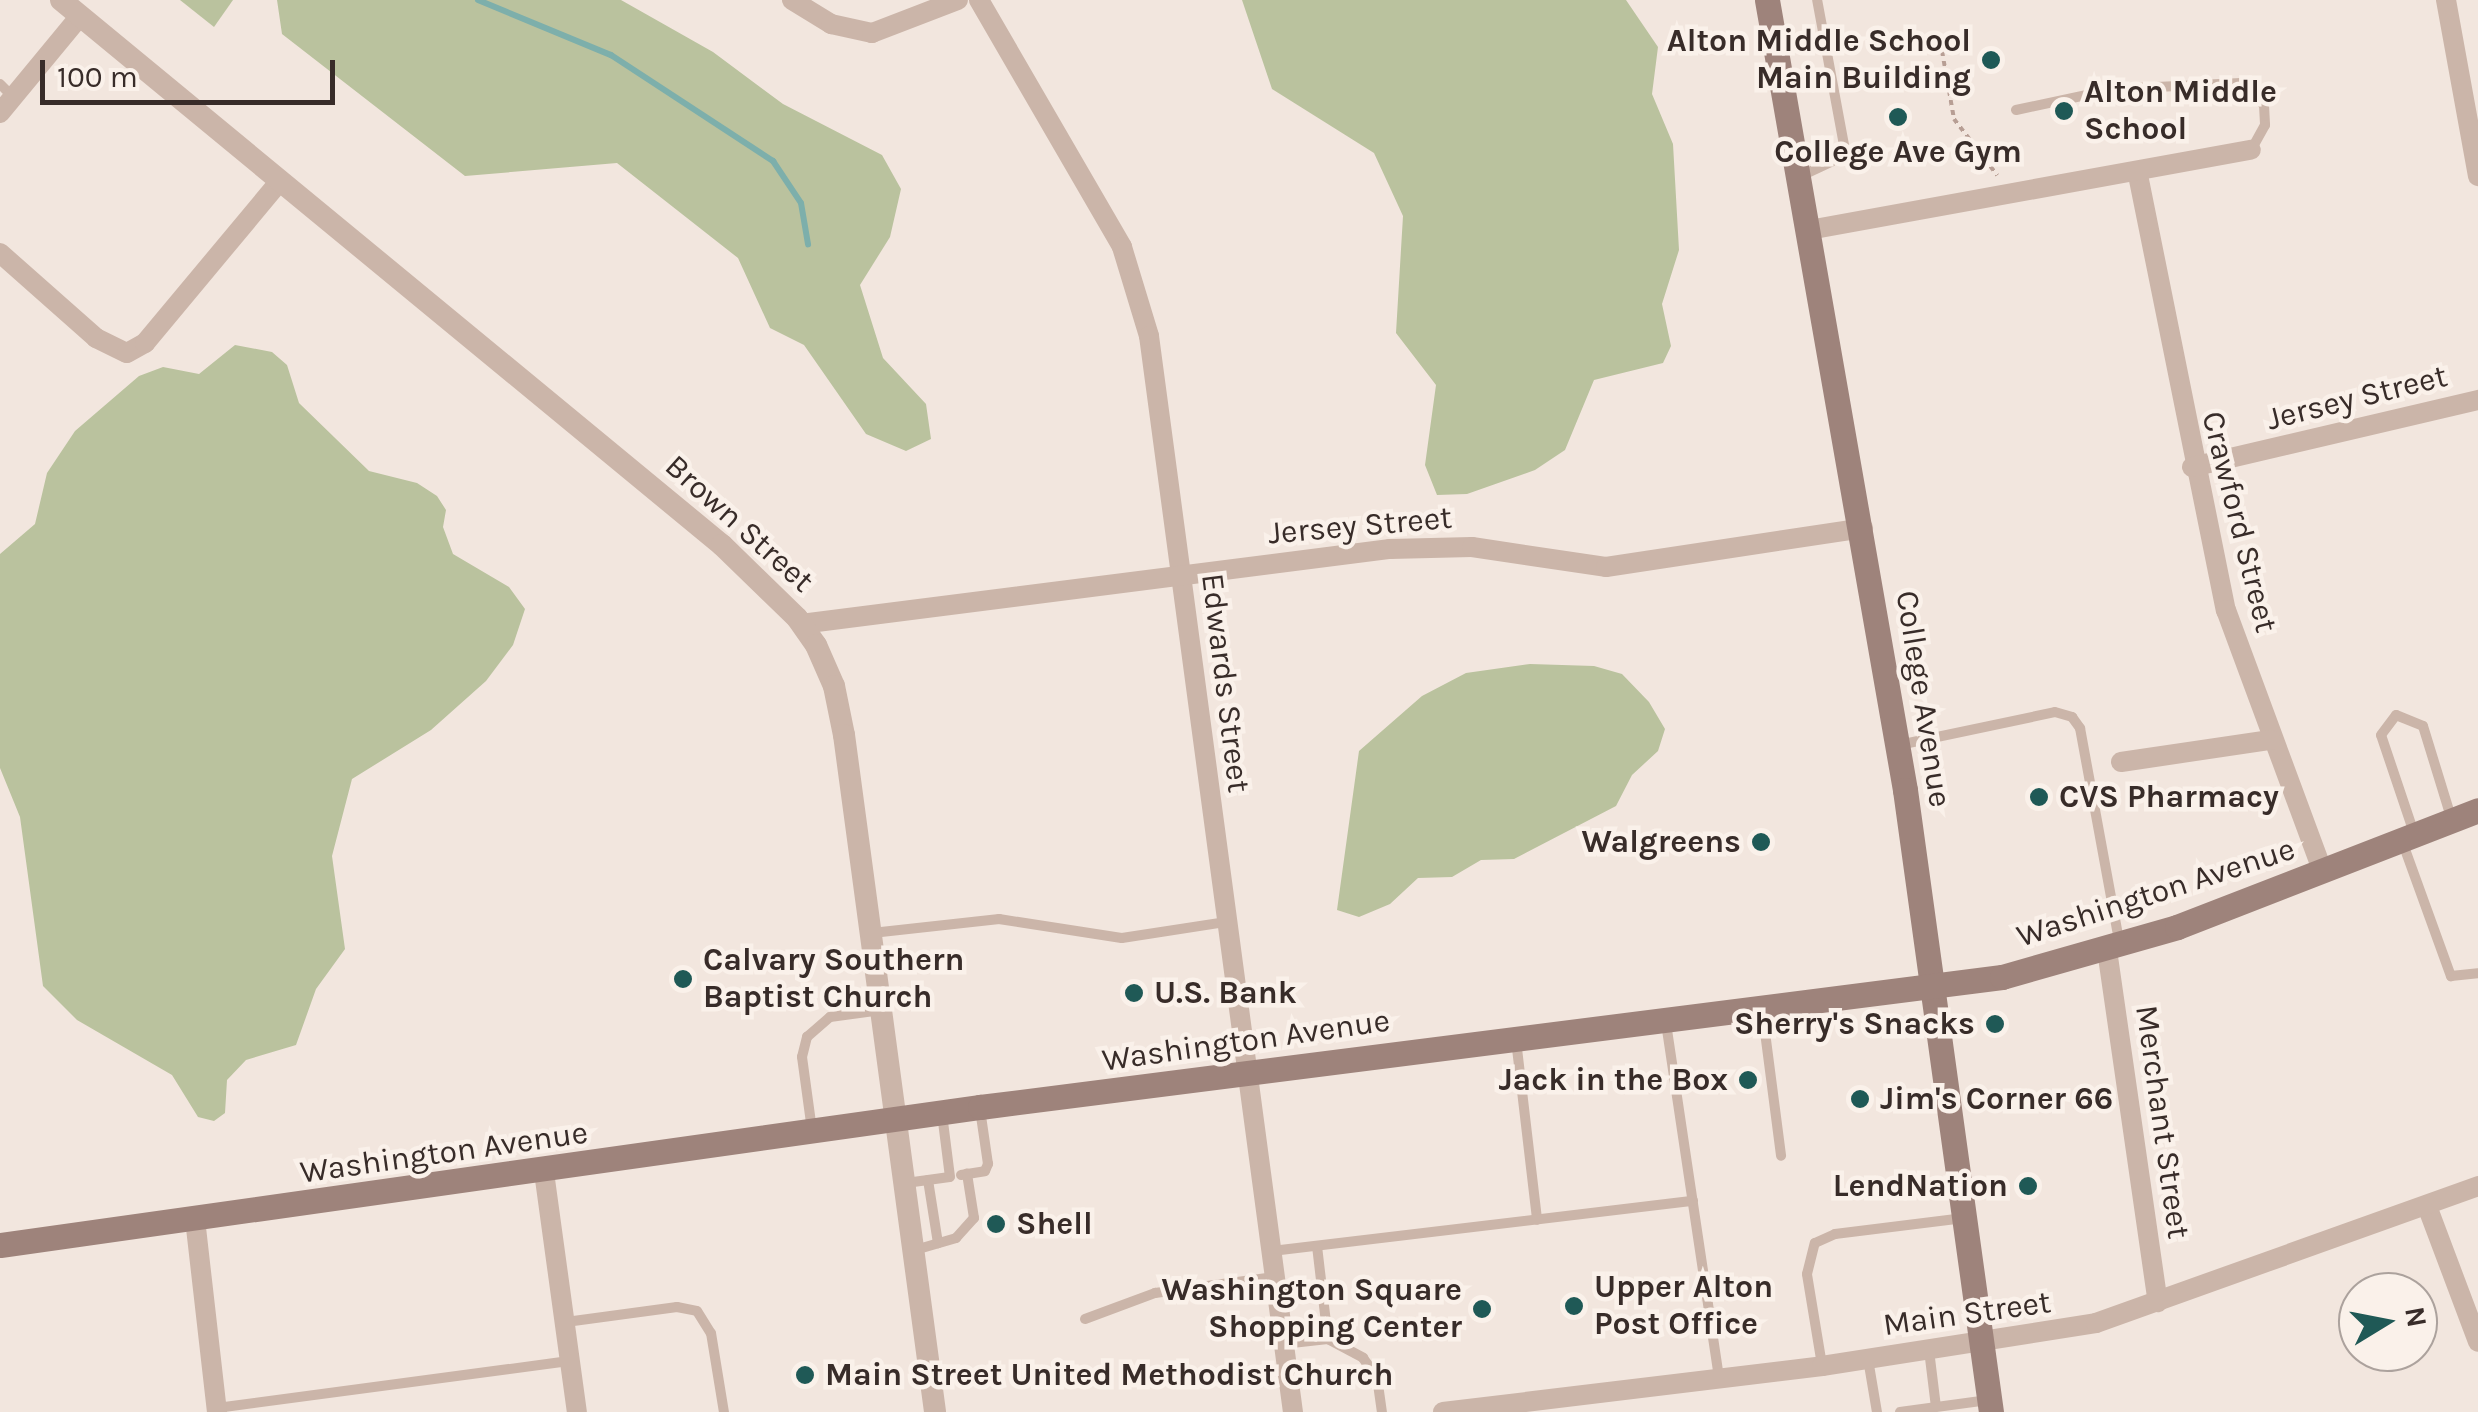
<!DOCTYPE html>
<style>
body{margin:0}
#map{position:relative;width:2478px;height:1412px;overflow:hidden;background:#f2e6de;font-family:Karla,sans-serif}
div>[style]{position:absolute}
.green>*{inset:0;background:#bac29e}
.stream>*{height:6px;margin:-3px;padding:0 3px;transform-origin:3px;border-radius:3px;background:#7dafab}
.path>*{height:4px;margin-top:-2px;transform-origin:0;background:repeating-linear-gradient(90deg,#b79e94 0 5px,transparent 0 10px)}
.service>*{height:10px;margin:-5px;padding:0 5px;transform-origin:5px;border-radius:5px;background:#cbb5a9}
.minor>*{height:20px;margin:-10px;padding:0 10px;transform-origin:10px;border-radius:10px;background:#cbb5a9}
.tertiary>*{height:22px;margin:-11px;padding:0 11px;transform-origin:11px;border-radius:11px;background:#cbb5a9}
.secondary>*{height:25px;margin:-12.5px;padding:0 12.5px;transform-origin:12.5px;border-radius:12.5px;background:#9e837b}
.dots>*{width:28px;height:28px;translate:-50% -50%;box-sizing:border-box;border:5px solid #faf1ea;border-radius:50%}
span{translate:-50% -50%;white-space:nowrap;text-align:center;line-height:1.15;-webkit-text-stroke:9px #faf1ea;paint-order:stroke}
.poi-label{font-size:32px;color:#382c29;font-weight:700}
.right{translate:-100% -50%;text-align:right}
.left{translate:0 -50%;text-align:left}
.street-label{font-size:32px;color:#382c29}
.north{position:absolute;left:2338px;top:1272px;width:100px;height:100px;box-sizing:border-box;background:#faf1ea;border:2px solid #aca29d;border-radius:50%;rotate:80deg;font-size:28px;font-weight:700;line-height:40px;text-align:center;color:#382c29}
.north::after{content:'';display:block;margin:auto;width:35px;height:45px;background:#1f5956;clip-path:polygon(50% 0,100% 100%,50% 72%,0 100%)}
.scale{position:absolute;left:40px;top:60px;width:295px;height:45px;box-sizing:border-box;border:5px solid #382c29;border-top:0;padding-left:12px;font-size:30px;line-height:35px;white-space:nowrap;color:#382c29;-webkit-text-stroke:8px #faf1ea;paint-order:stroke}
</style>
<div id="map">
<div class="green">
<div style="clip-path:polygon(180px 0,233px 0,214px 27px)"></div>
<div style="clip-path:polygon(277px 0,621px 0,713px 52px,783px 104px,882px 155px,901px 189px,890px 237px,860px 285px,883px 358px,926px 404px,931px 439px,906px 451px,866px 434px,804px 345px,770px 328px,738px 258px,617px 163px,465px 176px,282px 34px)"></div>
<div style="clip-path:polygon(1242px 0,1626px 0,1658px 47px,1652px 94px,1673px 144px,1679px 250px,1662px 304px,1671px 346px,1663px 363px,1594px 380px,1565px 450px,1535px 470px,1467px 494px,1437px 495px,1425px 465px,1436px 385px,1396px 333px,1403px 216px,1374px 153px,1272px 89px)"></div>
<div style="clip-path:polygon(235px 345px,272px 352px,287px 365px,299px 403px,369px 471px,417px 483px,437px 496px,446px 510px,443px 527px,453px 554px,509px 587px,525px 609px,513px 645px,486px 681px,431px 730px,352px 779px,332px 856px,345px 949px,316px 989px,296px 1045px,246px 1060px,227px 1080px,225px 1113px,214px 1121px,198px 1117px,172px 1075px,77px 1020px,43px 986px,20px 817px,0 768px,0 554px,35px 524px,47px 473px,75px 431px,139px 376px,163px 367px,199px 374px)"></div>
<div style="clip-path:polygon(1530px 664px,1594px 666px,1622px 674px,1649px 702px,1665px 729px,1658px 751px,1632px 775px,1616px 806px,1514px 859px,1481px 860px,1452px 877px,1418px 878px,1390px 904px,1359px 917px,1337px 910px,1359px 751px,1422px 696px,1466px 673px)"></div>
</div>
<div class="stream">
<div style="left:478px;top:0;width:144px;rotate:22.5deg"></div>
<div style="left:611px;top:55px;width:194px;rotate:33.2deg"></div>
<div style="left:773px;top:161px;width:50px;rotate:56.3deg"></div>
<div style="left:801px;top:203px;width:42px;rotate:80.3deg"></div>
</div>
<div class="path">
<div style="left:1942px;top:51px;width:69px;rotate:80deg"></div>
<div style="left:1954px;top:119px;width:71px;rotate:52.5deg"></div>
</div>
<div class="service">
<div style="left:0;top:84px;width:18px;rotate:45deg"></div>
<div style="left:2016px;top:110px;width:100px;rotate:-12.1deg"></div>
<div style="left:2114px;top:89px;width:127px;rotate:-2.7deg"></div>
<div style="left:2241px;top:83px;width:32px;rotate:44deg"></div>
<div style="left:2264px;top:105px;width:20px;rotate:87deg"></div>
<div style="left:2265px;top:125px;width:29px;rotate:119deg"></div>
<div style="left:1801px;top:176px;width:33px;rotate:-25deg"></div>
<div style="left:1831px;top:162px;width:21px;rotate:-53deg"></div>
<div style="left:1844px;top:145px;width:147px;rotate:-100.5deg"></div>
<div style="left:1899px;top:745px;width:159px;rotate:-11.9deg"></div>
<div style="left:2055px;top:712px;width:18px;rotate:16deg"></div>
<div style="left:2072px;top:717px;width:14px;rotate:54deg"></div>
<div style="left:2080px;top:728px;width:216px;rotate:79.6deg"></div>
<div style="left:2414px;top:833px;width:103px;rotate:-108.6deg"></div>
<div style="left:2381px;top:735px;width:25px;rotate:-53deg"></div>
<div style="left:2396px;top:715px;width:29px;rotate:22deg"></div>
<div style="left:2423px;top:726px;width:98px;rotate:72.9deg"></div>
<div style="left:2402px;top:841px;width:144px;rotate:70.1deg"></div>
<div style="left:2451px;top:976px;width:27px;rotate:-6deg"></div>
<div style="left:872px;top:933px;width:128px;rotate:-6.3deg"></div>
<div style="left:999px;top:919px;width:124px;rotate:8.8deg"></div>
<div style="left:1122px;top:938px;width:104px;rotate:-8.8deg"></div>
<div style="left:1762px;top:1009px;width:148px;rotate:82.6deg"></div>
<div style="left:1666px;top:1023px;width:359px;rotate:81.5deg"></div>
<div style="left:1516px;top:1040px;width:181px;rotate:83.3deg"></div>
<div style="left:812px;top:1130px;width:74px;rotate:-97.8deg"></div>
<div style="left:802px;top:1057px;width:21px;rotate:-76deg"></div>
<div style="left:807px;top:1037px;width:30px;rotate:-41deg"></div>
<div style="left:830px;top:1017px;width:52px;rotate:-7.7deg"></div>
<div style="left:961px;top:1175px;width:24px;rotate:-9deg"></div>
<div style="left:985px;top:1171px;width:8px;rotate:-67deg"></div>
<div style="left:988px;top:1164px;width:56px;rotate:-98.3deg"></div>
<div style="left:928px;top:1180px;width:64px;rotate:81deg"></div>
<div style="left:906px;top:1183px;width:44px;rotate:-7.8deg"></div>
<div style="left:950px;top:1177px;width:64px;rotate:-97.2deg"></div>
<div style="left:1317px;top:1246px;width:94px;rotate:83.3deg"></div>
<div style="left:915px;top:1250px;width:43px;rotate:-16.3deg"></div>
<div style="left:956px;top:1238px;width:27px;rotate:-48deg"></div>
<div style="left:974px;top:1218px;width:45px;rotate:-99deg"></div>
<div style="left:1272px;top:1251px;width:424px;rotate:-6.8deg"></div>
<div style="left:1085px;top:1319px;width:75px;rotate:-20.4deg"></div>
<div style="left:1155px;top:1293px;width:120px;rotate:-7.7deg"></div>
<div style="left:566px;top:1322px;width:112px;rotate:-7.7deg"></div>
<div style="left:677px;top:1307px;width:20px;rotate:11deg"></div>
<div style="left:697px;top:1311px;width:26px;rotate:58deg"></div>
<div style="left:711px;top:1333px;width:80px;rotate:80.7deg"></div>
<div style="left:1283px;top:1344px;width:45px;rotate:-6.3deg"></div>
<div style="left:1328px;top:1339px;width:40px;rotate:28deg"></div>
<div style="left:1363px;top:1358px;width:24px;rotate:54deg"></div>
<div style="left:1377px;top:1377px;width:35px;rotate:82deg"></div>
<div style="left:1929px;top:1350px;width:57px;rotate:83deg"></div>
<div style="left:1868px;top:1359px;width:54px;rotate:80.4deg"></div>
<div style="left:1822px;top:1365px;width:92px;rotate:-99.4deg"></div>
<div style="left:1807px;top:1274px;width:32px;rotate:-76deg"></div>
<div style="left:1815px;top:1243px;width:22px;rotate:-24deg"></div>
<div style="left:1835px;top:1234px;width:130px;rotate:-7.1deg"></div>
<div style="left:217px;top:1408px;width:355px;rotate:-7.6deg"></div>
<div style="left:1900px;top:1412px;width:89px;rotate:-7.8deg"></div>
</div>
<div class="minor">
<div style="left:792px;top:0;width:46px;rotate:31.6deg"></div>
<div style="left:831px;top:24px;width:42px;rotate:12.4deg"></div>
<div style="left:872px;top:33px;width:92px;rotate:-21deg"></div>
<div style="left:979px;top:0;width:285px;rotate:59.9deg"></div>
<div style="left:1122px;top:247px;width:93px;rotate:73.1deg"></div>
<div style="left:1149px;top:336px;width:1086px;rotate:82.38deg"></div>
<div style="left:2446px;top:0;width:179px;rotate:79.7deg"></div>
<div style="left:0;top:113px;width:126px;rotate:-50.5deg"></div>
<div style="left:2138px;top:175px;width:444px;rotate:78.6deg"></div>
<div style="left:2226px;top:610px;width:279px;rotate:69.7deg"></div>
<div style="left:1809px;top:230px;width:449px;rotate:-10.3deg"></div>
<div style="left:0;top:253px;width:128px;rotate:41.5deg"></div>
<div style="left:96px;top:338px;width:34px;rotate:26deg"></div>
<div style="left:127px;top:353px;width:21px;rotate:-29deg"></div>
<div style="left:145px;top:343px;width:209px;rotate:-50.2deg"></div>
<div style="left:2192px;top:467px;width:294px;rotate:-13.2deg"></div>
<div style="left:801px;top:624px;width:594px;rotate:-7.26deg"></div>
<div style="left:1390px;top:549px;width:82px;rotate:-1.4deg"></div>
<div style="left:1472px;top:547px;width:135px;rotate:8.5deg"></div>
<div style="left:1606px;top:567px;width:260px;rotate:-8.6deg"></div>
<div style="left:2121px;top:762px;width:151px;rotate:-8.4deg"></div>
<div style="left:2107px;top:950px;width:356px;rotate:81.8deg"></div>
<div style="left:544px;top:1172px;width:242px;rotate:82.2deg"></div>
<div style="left:2427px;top:1206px;width:145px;rotate:69.4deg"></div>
<div style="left:195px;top:1219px;width:194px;rotate:83.5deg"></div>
<div style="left:1443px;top:1412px;width:382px;rotate:-6.9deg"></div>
<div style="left:1822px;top:1366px;width:277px;rotate:-8.9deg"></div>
<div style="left:2096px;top:1323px;width:406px;rotate:-19.7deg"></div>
</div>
<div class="tertiary">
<div style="left:61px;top:0;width:857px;rotate:39.51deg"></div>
<div style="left:722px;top:545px;width:105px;rotate:44.2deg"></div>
<div style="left:797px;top:618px;width:33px;rotate:55deg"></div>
<div style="left:816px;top:645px;width:45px;rotate:66.3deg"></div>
<div style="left:834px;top:686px;width:50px;rotate:78.5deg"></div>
<div style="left:844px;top:735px;width:683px;rotate:82.34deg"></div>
</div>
<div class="secondary">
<div style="left:1767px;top:0;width:802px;rotate:80.09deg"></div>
<div style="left:1905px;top:790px;width:628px;rotate:82.13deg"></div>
<div style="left:0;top:1245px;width:990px;rotate:-8.02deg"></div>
<div style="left:980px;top:1107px;width:1030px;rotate:-7.25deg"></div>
<div style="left:2002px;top:977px;width:182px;rotate:-15.9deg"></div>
<div style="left:2177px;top:927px;width:323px;rotate:-21.2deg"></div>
</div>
<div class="dots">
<div style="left:1991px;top:60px;background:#1f5956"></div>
<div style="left:2064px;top:111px;background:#1f5956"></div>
<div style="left:1898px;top:117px;background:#1f5956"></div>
<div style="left:2039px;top:797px;background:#1f5956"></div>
<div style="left:1761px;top:842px;background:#1f5956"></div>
<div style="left:683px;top:979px;background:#1f5956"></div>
<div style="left:1134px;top:993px;background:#1f5956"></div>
<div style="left:1995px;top:1024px;background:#1f5956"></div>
<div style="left:1748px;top:1080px;background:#1f5956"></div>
<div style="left:1860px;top:1099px;background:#1f5956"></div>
<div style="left:2028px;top:1186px;background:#1f5956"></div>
<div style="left:996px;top:1224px;background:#1f5956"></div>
<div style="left:1574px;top:1306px;background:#1f5956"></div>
<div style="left:1482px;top:1309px;background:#1f5956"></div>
<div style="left:805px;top:1375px;background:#1f5956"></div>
</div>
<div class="poi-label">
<span class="right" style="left:1971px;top:60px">Alton Middle School<br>Main Building</span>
<span class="left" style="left:2084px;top:111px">Alton Middle<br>School</span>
<span style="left:1898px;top:152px">College Ave Gym</span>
<span class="left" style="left:2059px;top:797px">CVS Pharmacy</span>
<span class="right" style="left:1741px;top:842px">Walgreens</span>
<span class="left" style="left:703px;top:979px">Calvary Southern<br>Baptist Church</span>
<span class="left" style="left:1154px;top:993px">U.S. Bank</span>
<span class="right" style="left:1975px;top:1024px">Sherry's Snacks</span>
<span class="right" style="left:1728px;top:1080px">Jack in the Box</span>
<span class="left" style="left:1880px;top:1099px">Jim's Corner 66</span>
<span class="right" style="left:2008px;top:1186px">LendNation</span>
<span class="left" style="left:1016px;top:1224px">Shell</span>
<span class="left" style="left:1594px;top:1306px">Upper Alton<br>Post Office</span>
<span class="right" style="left:1462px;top:1309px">Washington Square<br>Shopping Center</span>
<span class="left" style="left:825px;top:1375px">Main Street United Methodist Church</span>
</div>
<div class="street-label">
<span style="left:2357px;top:398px;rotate:-14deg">Jersey Street</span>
<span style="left:2239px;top:522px;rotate:76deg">Crawford Street</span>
<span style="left:739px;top:524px;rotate:42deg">Brown Street</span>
<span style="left:1360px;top:526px;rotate:-5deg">Jersey Street</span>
<span style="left:1225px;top:683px;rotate:83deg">Edwards Street</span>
<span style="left:1923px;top:699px;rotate:81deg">College Avenue</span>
<span style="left:2156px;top:893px;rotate:-18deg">Washington Avenue</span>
<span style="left:1246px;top:1041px;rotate:-8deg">Washington Avenue</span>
<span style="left:2162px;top:1122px;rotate:82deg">Merchant Street</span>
<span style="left:444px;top:1153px;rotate:-8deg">Washington Avenue</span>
<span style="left:1967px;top:1314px;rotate:-8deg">Main Street</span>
</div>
<div class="north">N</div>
<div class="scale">100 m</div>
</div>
